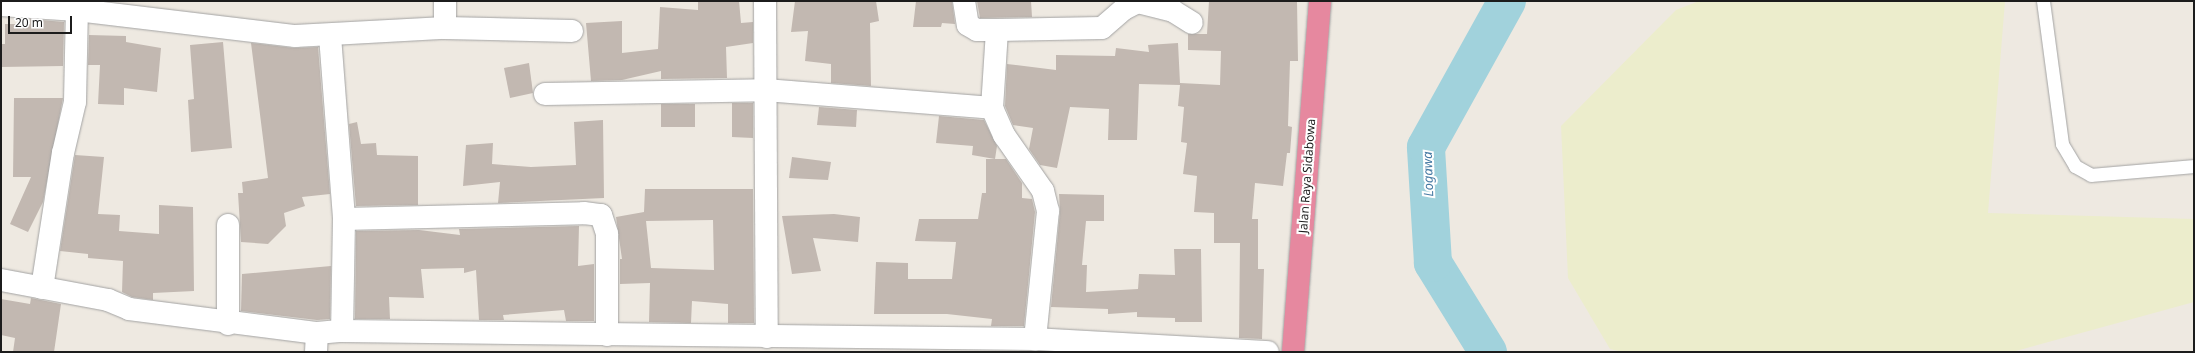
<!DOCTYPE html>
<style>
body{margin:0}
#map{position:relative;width:2195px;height:353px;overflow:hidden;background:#eee9e1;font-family:"Noto Sans",sans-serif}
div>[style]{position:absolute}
.farmland>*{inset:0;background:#ecedcc}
.river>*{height:38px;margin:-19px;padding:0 19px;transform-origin:19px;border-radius:19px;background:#a1d2dc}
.building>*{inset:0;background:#c2b8b1}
.roads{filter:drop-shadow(0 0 1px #a3a3a3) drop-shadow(0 0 1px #a3a3a3)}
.lane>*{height:13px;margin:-6.5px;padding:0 6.5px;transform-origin:6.5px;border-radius:6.5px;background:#fff}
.street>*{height:22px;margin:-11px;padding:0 11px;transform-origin:11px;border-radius:11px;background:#fff}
.highway>*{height:22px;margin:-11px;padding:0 11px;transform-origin:11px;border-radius:11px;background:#e6889f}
span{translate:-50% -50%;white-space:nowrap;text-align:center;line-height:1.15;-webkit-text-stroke:4px #fff;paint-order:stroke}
.street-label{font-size:12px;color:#1c1c1c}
.water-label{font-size:13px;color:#467aa3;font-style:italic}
.frame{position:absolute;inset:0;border:2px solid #1c1c1c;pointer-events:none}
.scale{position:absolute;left:8px;top:16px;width:64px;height:18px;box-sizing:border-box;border:2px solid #1c1c1c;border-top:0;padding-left:5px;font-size:12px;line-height:14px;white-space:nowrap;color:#1c1c1c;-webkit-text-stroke:3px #fff;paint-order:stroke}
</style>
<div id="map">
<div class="farmland">
<div style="clip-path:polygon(1699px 1px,2005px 1px,1988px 213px,2194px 219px,2194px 302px,2012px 352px,1623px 352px,1610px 349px,1568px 278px,1561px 126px,1676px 10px)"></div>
</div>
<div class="river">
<div style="left:1488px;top:352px;width:105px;rotate:-121.7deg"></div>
<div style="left:1433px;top:263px;width:116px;rotate:-93.5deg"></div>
<div style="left:1426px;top:147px;width:167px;rotate:-61deg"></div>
</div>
<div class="building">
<div style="clip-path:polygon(698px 1px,739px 1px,741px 23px,753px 22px,753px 43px,726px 47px,727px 78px,661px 79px,661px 71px,622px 80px,591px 81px,586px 23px,622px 21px,622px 53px,658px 49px,660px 7px,698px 10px)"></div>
<div style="clip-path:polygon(795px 1px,876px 1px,879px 21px,870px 23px,871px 86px,831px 83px,831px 64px,805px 61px,808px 31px,791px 32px)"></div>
<div style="clip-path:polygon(916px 1px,952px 1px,955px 24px,942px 23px,941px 27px,913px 27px)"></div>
<div style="clip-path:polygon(977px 1px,1031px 1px,1032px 17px,980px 18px)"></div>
<div style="clip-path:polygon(1209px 1px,1297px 1px,1298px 61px,1290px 61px,1288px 126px,1292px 127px,1290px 153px,1287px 153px,1283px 186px,1255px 183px,1252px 219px,1258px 219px,1258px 269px,1264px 269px,1262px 339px,1239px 338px,1240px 243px,1214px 243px,1214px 213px,1194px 212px,1197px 176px,1183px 174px,1187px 143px,1181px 142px,1184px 107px,1178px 106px,1180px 85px,1139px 84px,1137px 140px,1108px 140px,1109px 109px,1070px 107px,1057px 168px,1040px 165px,1029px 149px,1033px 128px,1013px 125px,1005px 106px,1007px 64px,1056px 70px,1056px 55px,1115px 56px,1116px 48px,1149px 52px,1148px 45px,1178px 43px,1180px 83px,1220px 85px,1221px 51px,1188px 50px,1188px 34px,1207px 34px)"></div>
<div style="clip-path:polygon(30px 19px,64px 22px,63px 66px,1px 67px,1px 44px,5px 44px,5px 24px,30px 24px)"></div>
<div style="clip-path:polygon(89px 35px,126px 36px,126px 42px,161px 48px,157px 92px,124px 88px,124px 105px,98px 104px,100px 65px,88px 65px)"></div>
<div style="clip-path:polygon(223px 42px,232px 148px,191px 152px,188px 100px,194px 99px,190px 45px)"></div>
<div style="clip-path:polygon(251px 43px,294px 48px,318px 47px,330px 194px,302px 197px,305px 206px,284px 213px,286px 226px,268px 244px,241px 242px,238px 193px,243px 193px,242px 182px,268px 178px)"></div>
<div style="clip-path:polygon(529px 63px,533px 93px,510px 98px,504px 68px)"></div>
<div style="clip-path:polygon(14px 98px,63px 98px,43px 202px,28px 232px,10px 224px,31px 177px,13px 177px)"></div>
<div style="clip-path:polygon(732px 103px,753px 103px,753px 138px,732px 137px)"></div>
<div style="clip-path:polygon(661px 104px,695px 104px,695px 127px,661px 127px)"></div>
<div style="clip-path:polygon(819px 107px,857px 110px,856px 127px,817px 125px)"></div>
<div style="clip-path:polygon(939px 116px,984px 120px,997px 146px,995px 159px,972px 155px,973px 146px,936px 143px)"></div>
<div style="clip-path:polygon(603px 120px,604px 198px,498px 203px,500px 182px,463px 186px,466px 145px,493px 143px,492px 164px,531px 167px,576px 165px,574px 122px)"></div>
<div style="clip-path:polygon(357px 122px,361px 144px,376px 143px,377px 155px,418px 156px,418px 205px,356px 206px,349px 124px)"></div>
<div style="clip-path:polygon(75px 155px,104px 157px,98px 214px,120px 215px,119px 231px,159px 234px,159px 205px,193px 207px,194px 291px,153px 293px,153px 300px,132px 297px,122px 292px,123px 261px,88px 258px,88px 254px,60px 251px)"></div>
<div style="clip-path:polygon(792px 157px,831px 162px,828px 180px,789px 178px)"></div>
<div style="clip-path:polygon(986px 159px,1006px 159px,1022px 183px,1022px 198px,1032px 199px,1035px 212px,1024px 326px,991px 326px,992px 319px,947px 314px,874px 314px,876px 262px,908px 263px,908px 279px,952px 279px,956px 242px,915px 241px,919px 219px,978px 219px,982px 193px,986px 193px)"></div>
<div style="clip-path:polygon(evenodd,645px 189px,753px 189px,754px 323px,728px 323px,728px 304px,692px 301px,691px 323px,649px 322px,650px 283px,620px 284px,620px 259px,622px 259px,616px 217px,644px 212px,645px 189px,713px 220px,714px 270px,651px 268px,646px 221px,713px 220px)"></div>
<div style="clip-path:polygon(1059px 194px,1104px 195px,1104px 221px,1086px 221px,1082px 265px,1087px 265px,1086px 292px,1138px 289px,1139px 274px,1175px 275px,1174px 249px,1201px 249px,1202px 322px,1175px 322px,1175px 318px,1137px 317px,1137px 312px,1108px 314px,1108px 309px,1051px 307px,1060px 212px)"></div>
<div style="clip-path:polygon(834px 214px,860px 217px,858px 242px,813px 238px,821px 271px,792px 274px,782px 216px)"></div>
<div style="clip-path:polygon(579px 226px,578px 266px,594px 264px,594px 321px,566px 321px,564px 310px,503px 315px,504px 320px,479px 320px,476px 270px,464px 273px,464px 268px,421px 269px,424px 298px,389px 297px,390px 319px,355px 319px,356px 231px,419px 230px,460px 235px,459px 229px)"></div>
<div style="clip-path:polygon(331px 266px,330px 319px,317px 320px,241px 311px,242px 274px)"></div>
<div style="clip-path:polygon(31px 298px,61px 304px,54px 352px,13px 352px,15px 338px,1px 335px,1px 299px,30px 304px)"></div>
</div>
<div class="roads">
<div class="lane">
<div style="left:2043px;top:1px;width:144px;rotate:82.4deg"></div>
<div style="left:2062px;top:144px;width:26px;rotate:59deg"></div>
<div style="left:2075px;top:166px;width:18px;rotate:29deg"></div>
<div style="left:2091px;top:175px;width:103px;rotate:-5deg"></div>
</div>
<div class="street">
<div style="left:765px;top:1px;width:336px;rotate:89.7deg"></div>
<div style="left:964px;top:1px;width:24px;rotate:81deg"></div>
<div style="left:968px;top:25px;width:10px;rotate:29deg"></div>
<div style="left:977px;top:30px;width:20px"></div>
<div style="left:1px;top:5px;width:76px;rotate:3.8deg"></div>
<div style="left:77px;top:10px;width:220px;rotate:6.8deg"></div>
<div style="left:295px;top:36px;width:150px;rotate:-3.1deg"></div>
<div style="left:445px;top:28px;width:27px;rotate:-90deg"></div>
<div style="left:445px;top:28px;width:127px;rotate:1.4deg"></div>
<div style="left:330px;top:36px;width:184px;rotate:85.6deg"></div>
<div style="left:344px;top:219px;width:112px;rotate:91deg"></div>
<div style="left:545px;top:94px;width:220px;rotate:-1deg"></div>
<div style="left:765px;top:90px;width:228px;rotate:4.5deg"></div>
<div style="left:992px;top:108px;width:78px;rotate:-86.3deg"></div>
<div style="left:997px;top:30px;width:105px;rotate:-1.1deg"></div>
<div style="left:1102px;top:28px;width:29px;rotate:-41deg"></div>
<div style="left:1124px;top:9px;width:16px;rotate:-27deg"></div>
<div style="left:1138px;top:2px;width:36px;rotate:14deg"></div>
<div style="left:1173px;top:11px;width:22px;rotate:32deg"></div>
<div style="left:992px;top:108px;width:30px;rotate:66deg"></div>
<div style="left:1004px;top:135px;width:68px;rotate:55.1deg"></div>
<div style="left:1043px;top:191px;width:21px;rotate:76deg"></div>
<div style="left:1048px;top:211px;width:129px;rotate:95.8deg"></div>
<div style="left:344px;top:219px;width:240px;rotate:-1.4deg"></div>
<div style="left:584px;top:213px;width:17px;rotate:7deg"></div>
<div style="left:601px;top:215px;width:20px;rotate:72deg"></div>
<div style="left:607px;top:234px;width:101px;rotate:90deg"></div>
<div style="left:228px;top:225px;width:99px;rotate:90deg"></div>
<div style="left:1px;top:280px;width:109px;rotate:10.6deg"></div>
<div style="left:108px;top:300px;width:23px;rotate:23deg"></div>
<div style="left:129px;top:309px;width:190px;rotate:7.3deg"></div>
<div style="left:317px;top:333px;width:25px;rotate:-5deg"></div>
<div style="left:342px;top:331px;width:693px;rotate:0.66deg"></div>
<div style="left:1035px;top:339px;width:233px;rotate:3.2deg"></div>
<div style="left:42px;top:288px;width:137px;rotate:-81.2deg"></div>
<div style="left:63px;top:153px;width:52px;rotate:-76.8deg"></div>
<div style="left:75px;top:102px;width:92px;rotate:-88.8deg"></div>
<div style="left:316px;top:352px;width:19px;rotate:-87deg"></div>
</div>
<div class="highway">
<div style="left:1293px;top:352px;width:352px;rotate:-85.6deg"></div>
</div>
</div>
<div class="street-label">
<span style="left:1307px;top:176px;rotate:-86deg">Jalan Raya Sidabowa</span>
</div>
<div class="water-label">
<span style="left:1428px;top:174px;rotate:-92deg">Logawa</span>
</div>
<div class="frame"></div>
<div class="scale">20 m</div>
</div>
